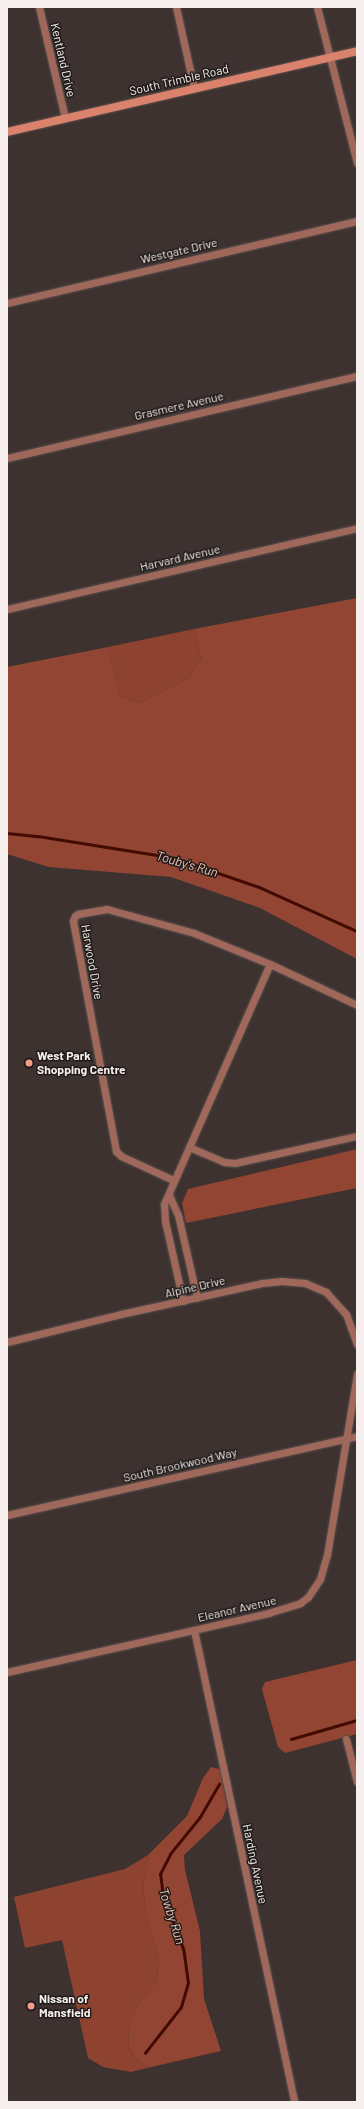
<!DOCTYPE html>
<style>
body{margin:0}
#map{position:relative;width:364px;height:2109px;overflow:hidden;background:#3d322f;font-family:Barlow,sans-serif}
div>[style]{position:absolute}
.green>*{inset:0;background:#8e4230}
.forest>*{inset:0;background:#924533}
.stream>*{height:2.5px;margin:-1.25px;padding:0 1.25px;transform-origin:1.25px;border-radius:1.25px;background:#420b01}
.roads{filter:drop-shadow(0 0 1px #5b504d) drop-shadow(0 0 1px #5b504d)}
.minor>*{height:7px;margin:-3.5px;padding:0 3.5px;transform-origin:3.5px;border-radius:3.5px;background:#9f685a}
.secondary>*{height:8px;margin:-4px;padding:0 4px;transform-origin:4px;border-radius:4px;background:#db826d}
.dots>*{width:11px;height:11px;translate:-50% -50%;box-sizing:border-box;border:2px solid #201b19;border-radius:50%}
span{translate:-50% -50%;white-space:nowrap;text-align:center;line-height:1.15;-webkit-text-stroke:3px #201b19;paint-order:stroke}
.street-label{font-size:12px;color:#f7efed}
.poi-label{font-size:12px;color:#f7efed;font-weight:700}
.left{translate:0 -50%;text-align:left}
.water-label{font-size:13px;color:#f2c5b9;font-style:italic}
.frame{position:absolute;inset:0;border:8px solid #f7efed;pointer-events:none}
</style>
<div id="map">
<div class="green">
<div style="clip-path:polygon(194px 629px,201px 659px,186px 680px,141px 703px,121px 696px,108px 647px)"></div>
<div style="clip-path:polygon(148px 1855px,143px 1889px,146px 1913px,159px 1961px,157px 1980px,137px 2007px,128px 2028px,129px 2048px,134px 2057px,147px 2068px,131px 2072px,103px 2067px,88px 2058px,62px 1940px,25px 1948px,14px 1897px,125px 1869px)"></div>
</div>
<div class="forest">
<div style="clip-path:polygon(357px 598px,357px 959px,260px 908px,171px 877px,49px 867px,7px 854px,7px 667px,108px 647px,121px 696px,141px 703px,186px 680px,201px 659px,194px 629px)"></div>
<div style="clip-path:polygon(357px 1149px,357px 1188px,186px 1223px,182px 1203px,188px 1189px)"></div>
<div style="clip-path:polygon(357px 1660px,357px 1734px,285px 1753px,278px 1747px,262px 1689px,265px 1682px)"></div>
<div style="clip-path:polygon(211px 1767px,220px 1769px,227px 1807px,222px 1819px,184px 1855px,185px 1870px,200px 1931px,204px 1999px,221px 2051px,147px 2068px,134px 2057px,129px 2047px,128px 2028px,137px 2007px,157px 1980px,159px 1961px,146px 1913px,143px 1889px,148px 1855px,187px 1816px,203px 1778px)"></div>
</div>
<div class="stream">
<div style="left:7px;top:833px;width:31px;rotate:6deg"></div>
<div style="left:38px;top:836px;width:139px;rotate:9.1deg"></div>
<div style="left:175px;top:858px;width:89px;rotate:19deg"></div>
<div style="left:259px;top:887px;width:107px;rotate:24.2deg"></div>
<div style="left:291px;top:1739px;width:69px;rotate:-16.1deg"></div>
<div style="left:145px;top:2053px;width:58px;rotate:-52deg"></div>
<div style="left:181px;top:2007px;width:25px;rotate:-74deg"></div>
<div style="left:188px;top:1983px;width:34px;rotate:-98deg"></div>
<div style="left:183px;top:1949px;width:56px;rotate:-111deg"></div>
<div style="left:163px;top:1897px;width:23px;rotate:-97deg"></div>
<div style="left:160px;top:1874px;width:22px;rotate:-63deg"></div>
<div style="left:170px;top:1854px;width:48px;rotate:-51deg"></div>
<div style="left:200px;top:1817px;width:38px;rotate:-60deg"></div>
</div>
<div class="roads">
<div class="minor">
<div style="left:39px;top:7px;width:114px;rotate:76.8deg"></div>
<div style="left:176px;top:7px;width:83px;rotate:77.5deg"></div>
<div style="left:317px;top:7px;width:161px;rotate:75.6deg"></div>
<div style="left:7px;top:303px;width:359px;rotate:-13.2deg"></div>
<div style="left:7px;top:458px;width:359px;rotate:-13.2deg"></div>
<div style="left:7px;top:609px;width:359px;rotate:-13deg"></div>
<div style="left:189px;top:1147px;width:38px;rotate:23deg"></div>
<div style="left:224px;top:1162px;width:11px;rotate:5deg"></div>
<div style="left:235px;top:1163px;width:125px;rotate:-12.5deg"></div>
<div style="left:173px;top:1180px;width:57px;rotate:-155.2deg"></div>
<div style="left:121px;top:1156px;width:7px;rotate:-135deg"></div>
<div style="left:116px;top:1151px;width:234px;rotate:-100.6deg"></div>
<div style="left:73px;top:921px;width:5px;rotate:-68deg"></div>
<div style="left:75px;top:916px;width:4px;rotate:-34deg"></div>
<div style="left:78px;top:914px;width:29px;rotate:-10deg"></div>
<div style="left:107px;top:909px;width:90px;rotate:15.4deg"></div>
<div style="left:194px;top:933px;width:82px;rotate:22.2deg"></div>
<div style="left:270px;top:964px;width:96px;rotate:25.2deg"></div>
<div style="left:169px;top:1195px;width:22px;rotate:66deg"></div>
<div style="left:178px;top:1215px;width:85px;rotate:77.1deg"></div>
<div style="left:183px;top:1301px;width:82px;rotate:-102.7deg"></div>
<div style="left:165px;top:1221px;width:17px;rotate:-93deg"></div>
<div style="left:164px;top:1204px;width:262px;rotate:-66.2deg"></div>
<div style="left:7px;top:1342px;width:117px;rotate:-13.8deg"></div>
<div style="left:121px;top:1314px;width:144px;rotate:-12.4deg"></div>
<div style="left:262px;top:1283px;width:20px;rotate:-6deg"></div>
<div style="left:282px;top:1281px;width:23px;rotate:5deg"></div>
<div style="left:305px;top:1283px;width:23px;rotate:23deg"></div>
<div style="left:326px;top:1292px;width:30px;rotate:48deg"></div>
<div style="left:346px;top:1314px;width:33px;rotate:70deg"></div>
<div style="left:7px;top:1515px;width:359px;rotate:-12.7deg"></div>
<div style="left:194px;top:1630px;width:482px;rotate:78deg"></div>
<div style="left:7px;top:1672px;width:268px;rotate:-12.7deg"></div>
<div style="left:268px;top:1613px;width:34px;rotate:-17deg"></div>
<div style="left:300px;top:1603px;width:10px;rotate:-37deg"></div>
<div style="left:308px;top:1597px;width:22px;rotate:-56deg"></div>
<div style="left:320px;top:1579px;width:25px;rotate:-74deg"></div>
<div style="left:327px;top:1555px;width:184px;rotate:-80.6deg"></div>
<div style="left:346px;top:1739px;width:44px;rotate:75.7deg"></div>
</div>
<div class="secondary">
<div style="left:7px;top:132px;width:359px;rotate:-13deg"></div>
</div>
</div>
<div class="dots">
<div style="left:29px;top:1063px;background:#f49e89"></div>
<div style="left:31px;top:2006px;background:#f49e89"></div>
</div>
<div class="street-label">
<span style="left:63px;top:60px;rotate:77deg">Kentland Drive</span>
<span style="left:179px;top:80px;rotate:-13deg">South Trimble Road</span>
<span style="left:179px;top:251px;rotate:-13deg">Westgate Drive</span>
<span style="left:179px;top:406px;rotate:-13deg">Grasmere Avenue</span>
<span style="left:180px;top:558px;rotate:-13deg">Harvard Avenue</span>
<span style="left:92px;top:962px;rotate:80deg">Harwood Drive</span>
<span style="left:195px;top:1287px;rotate:-13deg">Alpine Drive</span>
<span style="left:180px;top:1465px;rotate:-13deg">South Brookwood Way</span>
<span style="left:237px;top:1609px;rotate:-13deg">Eleanor Avenue</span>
<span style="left:255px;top:1864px;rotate:78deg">Harding Avenue</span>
</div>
<div class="poi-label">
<span class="left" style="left:37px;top:1063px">West Park<br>Shopping Centre</span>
<span class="left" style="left:39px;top:2006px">Nissan of<br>Mansfield</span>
</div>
<div class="water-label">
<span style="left:187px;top:864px;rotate:16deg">Touby's Run</span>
<span style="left:172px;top:1916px;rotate:72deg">Towby Run</span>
</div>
<div class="frame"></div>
</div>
